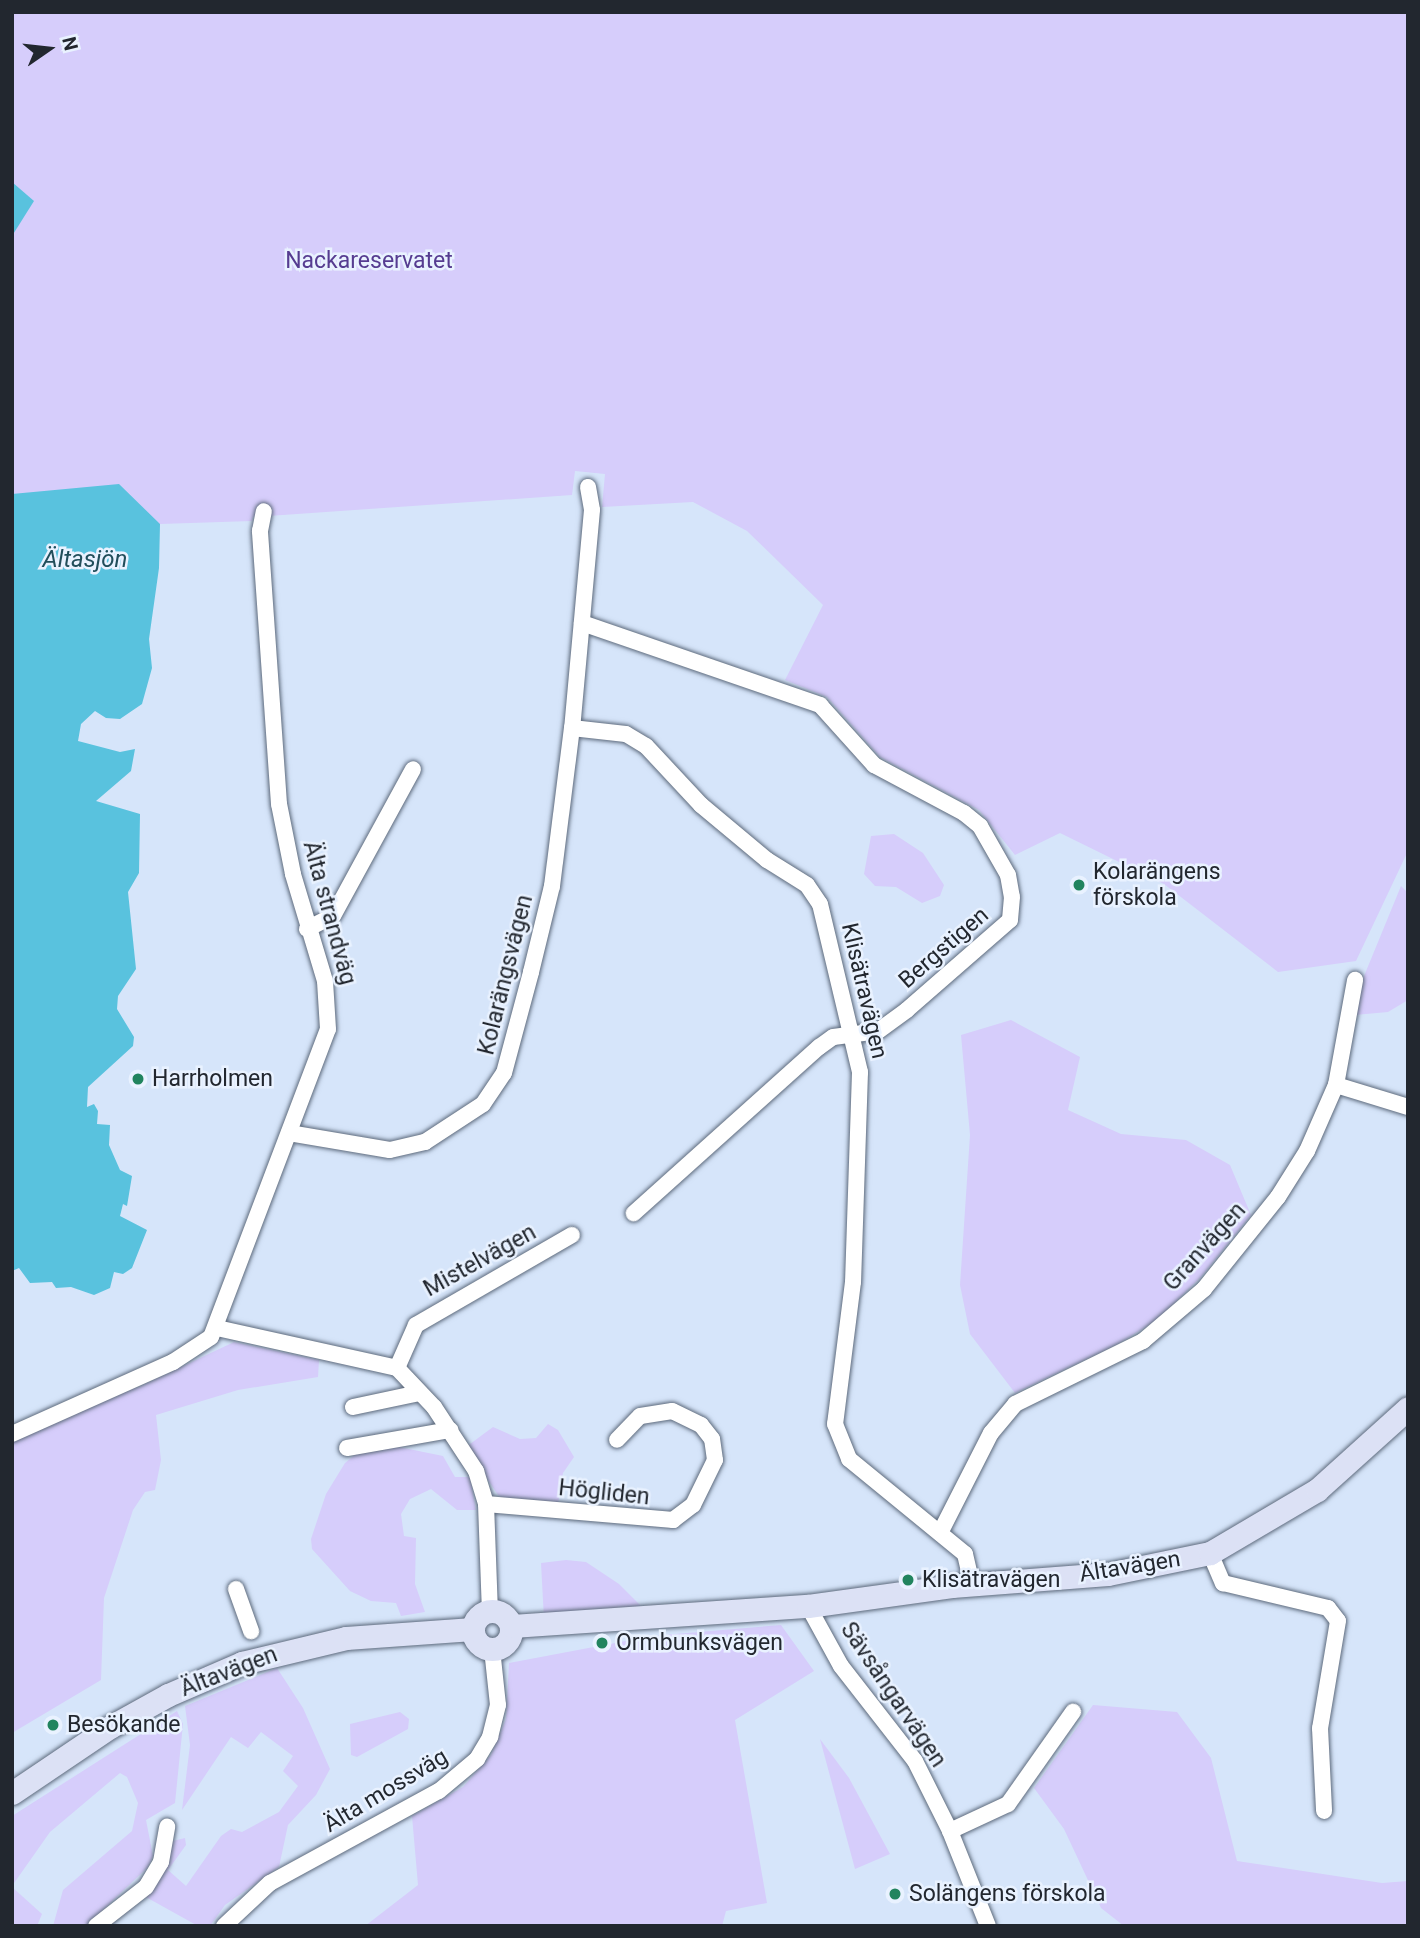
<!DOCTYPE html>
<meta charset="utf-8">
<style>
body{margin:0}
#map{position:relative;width:1420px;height:1938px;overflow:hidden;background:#d6e5fa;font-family:Roboto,sans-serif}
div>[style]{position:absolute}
.green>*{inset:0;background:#d6cdfb}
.water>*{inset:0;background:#59c2de}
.stream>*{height:4.5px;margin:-2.25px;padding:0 2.25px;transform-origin:2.25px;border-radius:2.25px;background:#59c2de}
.roads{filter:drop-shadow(0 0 2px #5d6a7c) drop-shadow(0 0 2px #5d6a7c)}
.street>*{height:16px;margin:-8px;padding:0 8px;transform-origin:8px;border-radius:8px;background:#fff}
.secondary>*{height:23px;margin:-11.5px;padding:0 11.5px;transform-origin:11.5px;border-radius:11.5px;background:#dce1f5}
.secondary>.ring{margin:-11.5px;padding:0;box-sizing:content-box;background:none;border:23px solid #dce1f5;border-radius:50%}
.dots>*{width:19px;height:19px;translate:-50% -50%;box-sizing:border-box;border:4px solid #e9f2ff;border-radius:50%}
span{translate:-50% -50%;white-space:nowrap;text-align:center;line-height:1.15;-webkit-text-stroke:5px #e9f2ff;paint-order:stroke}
.park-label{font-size:23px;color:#563c91}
.poi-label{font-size:23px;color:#22272f}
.left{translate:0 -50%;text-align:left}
.street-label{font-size:23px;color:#22272f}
.water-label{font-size:24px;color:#214e5b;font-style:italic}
.frame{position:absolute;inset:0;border:14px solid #22272f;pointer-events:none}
.north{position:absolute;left:14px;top:14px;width:70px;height:70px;-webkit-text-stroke:5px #e9f2ff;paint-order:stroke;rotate:76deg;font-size:19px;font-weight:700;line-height:28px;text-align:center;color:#22272f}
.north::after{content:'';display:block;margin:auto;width:24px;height:32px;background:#22272f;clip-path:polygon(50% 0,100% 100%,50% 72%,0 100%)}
</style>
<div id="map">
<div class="green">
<div style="clip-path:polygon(12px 12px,1408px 12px,1408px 851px,1356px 961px,1278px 972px,1164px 884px,1060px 833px,1015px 855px,979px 810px,880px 757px,827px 697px,785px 680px,823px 605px,747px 531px,693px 502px,602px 507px,605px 474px,575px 471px,572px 495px,253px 517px,252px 521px,160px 524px,12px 623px)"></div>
<div style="clip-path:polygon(894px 834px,923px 853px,944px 885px,940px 896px,922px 903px,896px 887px,875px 886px,864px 874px,871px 836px)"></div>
<div style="clip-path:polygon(1401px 886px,1408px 893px,1408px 1000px,1388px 1012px,1355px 1015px,1362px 981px)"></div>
<div style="clip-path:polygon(1011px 1020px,1080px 1057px,1068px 1110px,1121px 1134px,1186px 1140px,1230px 1165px,1251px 1215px,1201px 1277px,1157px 1320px,1118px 1344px,1015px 1393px,970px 1334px,960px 1285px,970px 1135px,961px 1035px)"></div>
<div style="clip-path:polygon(234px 1342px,319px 1360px,318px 1377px,238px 1390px,156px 1415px,161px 1460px,155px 1490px,145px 1492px,133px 1510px,104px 1598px,101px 1680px,12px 1733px,12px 1436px,141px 1386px)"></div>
<div style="clip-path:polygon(548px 1424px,558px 1430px,574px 1457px,563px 1473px,558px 1504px,507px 1500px,498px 1495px,466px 1447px,493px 1427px,520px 1439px,536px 1438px)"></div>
<div style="clip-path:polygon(399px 1447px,443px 1456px,455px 1477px,470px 1477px,476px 1510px,457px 1510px,431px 1489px,410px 1499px,401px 1514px,404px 1536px,416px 1538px,415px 1584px,425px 1612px,401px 1616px,396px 1603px,371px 1601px,350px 1591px,312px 1549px,311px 1539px,326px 1494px,345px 1463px,356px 1454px)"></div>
<div style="clip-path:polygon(566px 1560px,586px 1562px,619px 1584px,647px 1612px,544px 1619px,541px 1563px)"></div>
<div style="clip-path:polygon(781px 1625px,814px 1671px,735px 1720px,767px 1903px,726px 1911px,722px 1926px,365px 1926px,418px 1885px,412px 1816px,463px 1787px,491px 1755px,506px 1719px,509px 1663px,652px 1636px)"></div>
<div style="clip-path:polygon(277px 1668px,303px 1708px,330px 1769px,316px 1795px,288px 1825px,279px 1867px,225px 1905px,210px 1926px,198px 1926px,144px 1896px,173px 1841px,185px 1838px,186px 1845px,168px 1870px,186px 1886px,221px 1836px,231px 1829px,242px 1832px,279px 1812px,298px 1786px,283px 1771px,293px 1756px,261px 1732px,248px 1748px,231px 1737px,182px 1810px,190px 1745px,185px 1706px)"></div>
<div style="clip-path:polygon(1093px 1705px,1177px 1712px,1211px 1758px,1237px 1861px,1382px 1883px,1408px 1881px,1408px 1926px,1124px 1926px,1101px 1908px,1064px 1829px,1034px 1788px)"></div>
<div style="clip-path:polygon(177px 1711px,183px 1724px,175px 1803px,146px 1820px,153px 1856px,148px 1867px,86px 1926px,53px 1926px,63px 1890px,132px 1831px,138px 1803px,127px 1777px,120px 1773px,50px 1832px,12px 1886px,12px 1816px)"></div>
<div style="clip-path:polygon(400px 1712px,409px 1719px,408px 1729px,357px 1757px,351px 1755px,350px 1724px)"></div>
<div style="clip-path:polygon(820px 1739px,849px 1778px,890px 1854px,855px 1869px)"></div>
<div style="clip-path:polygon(12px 1887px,42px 1914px,37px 1926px,12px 1926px)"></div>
</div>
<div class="water">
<div style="clip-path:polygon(12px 182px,34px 201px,12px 236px)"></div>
<div style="clip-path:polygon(119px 484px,160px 524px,159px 568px,149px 639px,152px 668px,142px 704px,120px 719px,106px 718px,95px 711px,81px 724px,78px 741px,120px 752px,135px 749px,131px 771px,96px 801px,140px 814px,139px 873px,128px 892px,136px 969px,118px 996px,117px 1009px,134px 1037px,133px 1046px,88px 1087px,87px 1107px,94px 1104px,98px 1111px,97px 1124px,110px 1125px,109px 1145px,120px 1170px,132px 1176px,127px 1206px,123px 1204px,120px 1216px,147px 1230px,132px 1268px,123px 1274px,114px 1272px,110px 1288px,94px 1295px,71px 1287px,56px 1288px,52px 1282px,30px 1283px,19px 1268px,12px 1271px,12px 494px)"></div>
</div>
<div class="stream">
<div style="left:1408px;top:150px;width:3px;rotate:-90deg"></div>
</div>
<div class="roads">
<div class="street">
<div style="left:588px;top:487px;width:23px;rotate:80deg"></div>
<div style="left:592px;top:510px;width:219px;rotate:95.2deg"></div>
<div style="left:572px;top:728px;width:54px;rotate:6.3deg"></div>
<div style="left:626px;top:734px;width:23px;rotate:31deg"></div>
<div style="left:646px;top:746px;width:81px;rotate:47deg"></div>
<div style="left:701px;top:805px;width:86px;rotate:39.8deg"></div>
<div style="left:767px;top:860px;width:47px;rotate:32deg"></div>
<div style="left:807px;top:885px;width:23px;rotate:56deg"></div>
<div style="left:820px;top:904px;width:173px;rotate:76.6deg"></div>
<div style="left:860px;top:1072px;width:210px;rotate:91.9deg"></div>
<div style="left:853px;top:1282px;width:143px;rotate:97.2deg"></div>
<div style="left:835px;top:1424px;width:38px;rotate:68deg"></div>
<div style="left:849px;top:1459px;width:150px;rotate:39.3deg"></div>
<div style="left:965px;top:1554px;width:32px;rotate:77deg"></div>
<div style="left:582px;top:623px;width:252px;rotate:19deg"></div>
<div style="left:820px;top:705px;width:81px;rotate:48deg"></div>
<div style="left:874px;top:765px;width:102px;rotate:28.1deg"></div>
<div style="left:964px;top:813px;width:21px;rotate:39deg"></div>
<div style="left:980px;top:826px;width:56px;rotate:60.3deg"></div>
<div style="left:1008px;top:875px;width:22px;rotate:80deg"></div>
<div style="left:1012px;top:897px;width:23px;rotate:95deg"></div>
<div style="left:1010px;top:920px;width:137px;rotate:138.9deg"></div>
<div style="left:907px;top:1010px;width:36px;rotate:144deg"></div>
<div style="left:878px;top:1031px;width:45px;rotate:172.4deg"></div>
<div style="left:833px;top:1037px;width:17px;rotate:144deg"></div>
<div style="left:819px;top:1047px;width:249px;rotate:138.1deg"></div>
<div style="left:307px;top:929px;width:29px;rotate:-27deg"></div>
<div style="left:333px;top:916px;width:167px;rotate:-61.4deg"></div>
<div style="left:1336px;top:1085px;width:75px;rotate:17deg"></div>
<div style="left:289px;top:1133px;width:102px;rotate:9.6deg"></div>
<div style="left:390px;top:1150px;width:36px;rotate:-13deg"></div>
<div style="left:425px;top:1142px;width:69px;rotate:-33.2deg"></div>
<div style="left:483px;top:1104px;width:37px;rotate:-56deg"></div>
<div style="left:504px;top:1073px;width:105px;rotate:-75deg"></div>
<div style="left:531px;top:972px;width:89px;rotate:-76.3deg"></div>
<div style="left:552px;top:886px;width:159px;rotate:-82.8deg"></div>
<div style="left:217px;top:1328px;width:184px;rotate:12.5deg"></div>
<div style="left:397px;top:1368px;width:54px;rotate:46.5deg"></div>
<div style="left:434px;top:1407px;width:77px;rotate:56.7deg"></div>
<div style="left:476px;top:1471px;width:34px;rotate:73deg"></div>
<div style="left:486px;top:1504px;width:107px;rotate:87.9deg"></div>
<div style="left:397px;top:1368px;width:47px;rotate:-66.2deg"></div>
<div style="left:416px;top:1325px;width:180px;rotate:-30deg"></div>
<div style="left:353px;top:1407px;width:67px;rotate:-12deg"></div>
<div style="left:12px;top:1434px;width:176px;rotate:-24.1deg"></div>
<div style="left:173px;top:1362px;width:45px;rotate:-33.3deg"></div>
<div style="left:211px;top:1337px;width:329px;rotate:-69.2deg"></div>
<div style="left:328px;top:1029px;width:48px;rotate:-93.6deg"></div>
<div style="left:325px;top:981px;width:112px;rotate:-106.7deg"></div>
<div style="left:293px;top:874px;width:71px;rotate:-101.3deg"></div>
<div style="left:279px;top:804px;width:274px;rotate:-94deg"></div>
<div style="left:260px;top:531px;width:20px;rotate:-79deg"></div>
<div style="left:347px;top:1448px;width:105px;rotate:-9.9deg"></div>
<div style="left:486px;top:1504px;width:188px;rotate:4.9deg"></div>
<div style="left:673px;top:1520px;width:25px;rotate:-37deg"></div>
<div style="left:693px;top:1505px;width:50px;rotate:-63.9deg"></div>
<div style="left:715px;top:1460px;width:21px;rotate:-98deg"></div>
<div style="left:712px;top:1439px;width:18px;rotate:-128deg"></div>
<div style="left:701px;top:1425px;width:32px;rotate:-154deg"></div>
<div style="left:672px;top:1411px;width:32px;rotate:171deg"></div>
<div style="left:640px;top:1416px;width:33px;rotate:134deg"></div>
<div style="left:940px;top:1533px;width:112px;rotate:-63deg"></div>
<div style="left:991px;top:1433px;width:38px;rotate:-50deg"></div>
<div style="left:1015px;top:1404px;width:143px;rotate:-26.2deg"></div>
<div style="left:1143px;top:1341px;width:80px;rotate:-40.4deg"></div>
<div style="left:1204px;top:1289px;width:118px;rotate:-51.2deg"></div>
<div style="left:1278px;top:1197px;width:54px;rotate:-57.8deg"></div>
<div style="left:1307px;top:1151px;width:72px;rotate:-66.3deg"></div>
<div style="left:1336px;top:1085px;width:107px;rotate:-79.7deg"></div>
<div style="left:1210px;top:1553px;width:33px;rotate:67deg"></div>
<div style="left:1223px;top:1583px;width:108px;rotate:13.4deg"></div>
<div style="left:1328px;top:1608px;width:16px;rotate:52deg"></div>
<div style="left:1338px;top:1621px;width:109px;rotate:99.5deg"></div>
<div style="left:1320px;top:1728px;width:83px;rotate:87.2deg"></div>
<div style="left:236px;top:1589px;width:45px;rotate:70.3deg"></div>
<div style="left:808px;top:1606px;width:68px;rotate:61.2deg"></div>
<div style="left:841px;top:1666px;width:120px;rotate:52.1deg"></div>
<div style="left:915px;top:1761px;width:78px;rotate:63.4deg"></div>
<div style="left:950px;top:1831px;width:102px;rotate:68.2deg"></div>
<div style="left:950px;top:1831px;width:64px;rotate:-25deg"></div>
<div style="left:1008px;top:1804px;width:113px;rotate:-54.8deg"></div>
<div style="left:96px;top:1926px;width:63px;rotate:-38deg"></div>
<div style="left:146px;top:1887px;width:29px;rotate:-59deg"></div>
<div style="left:161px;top:1862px;width:36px;rotate:-80deg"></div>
<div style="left:224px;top:1926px;width:63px;rotate:-43.1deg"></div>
<div style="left:270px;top:1883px;width:192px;rotate:-28.6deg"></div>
<div style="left:439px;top:1791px;width:50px;rotate:-40.1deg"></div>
<div style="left:477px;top:1759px;width:26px;rotate:-59deg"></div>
<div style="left:490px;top:1737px;width:33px;rotate:-76deg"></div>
<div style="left:498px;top:1705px;width:56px;rotate:-96.1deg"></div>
</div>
<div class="secondary">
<div class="ring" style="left:473px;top:1611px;width:15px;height:15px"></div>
<div style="left:512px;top:1626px;width:297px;rotate:-3.9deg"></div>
<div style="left:808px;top:1606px;width:145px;rotate:-7.9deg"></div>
<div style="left:952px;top:1586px;width:156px;rotate:-4.4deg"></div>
<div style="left:1108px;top:1574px;width:104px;rotate:-11.6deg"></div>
<div style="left:1210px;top:1553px;width:124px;rotate:-30.5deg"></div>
<div style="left:1317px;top:1490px;width:122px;rotate:-42deg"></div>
<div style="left:12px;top:1793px;width:118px;rotate:-34deg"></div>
<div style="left:110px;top:1727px;width:66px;rotate:-28.9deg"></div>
<div style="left:168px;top:1695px;width:81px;rotate:-23.4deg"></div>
<div style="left:242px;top:1663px;width:107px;rotate:-13.5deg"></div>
<div style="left:346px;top:1638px;width:127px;rotate:-4.1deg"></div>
</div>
</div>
<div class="dots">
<div style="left:1079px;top:885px;background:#21845e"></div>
<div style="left:138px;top:1079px;background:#21845e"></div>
<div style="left:908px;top:1580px;background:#21845e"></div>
<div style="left:602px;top:1643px;background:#21845e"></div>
<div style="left:53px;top:1725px;background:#21845e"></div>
<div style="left:895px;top:1894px;background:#21845e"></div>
</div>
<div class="park-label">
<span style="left:369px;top:261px">Nackareservatet</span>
</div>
<div class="poi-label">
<span class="left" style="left:1093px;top:885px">Kolarängens<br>förskola</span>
<span class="left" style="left:152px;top:1079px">Harrholmen</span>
<span class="left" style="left:922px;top:1580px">Klisätravägen</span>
<span class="left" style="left:616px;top:1643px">Ormbunksvägen</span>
<span class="left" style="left:67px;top:1725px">Besökande</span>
<span class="left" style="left:909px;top:1894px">Solängens förskola</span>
</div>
<div class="street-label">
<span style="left:329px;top:913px;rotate:75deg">Älta strandväg</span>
<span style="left:944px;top:948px;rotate:-41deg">Bergstigen</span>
<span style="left:506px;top:975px;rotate:-76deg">Kolarängsvägen</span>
<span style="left:864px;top:991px;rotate:77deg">Klisätravägen</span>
<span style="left:1205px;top:1247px;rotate:-48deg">Granvägen</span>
<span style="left:480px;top:1261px;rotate:-29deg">Mistelvägen</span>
<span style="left:604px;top:1493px;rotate:6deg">Högliden</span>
<span style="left:1130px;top:1567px;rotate:-9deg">Ältavägen</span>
<span style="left:229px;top:1672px;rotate:-21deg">Ältavägen</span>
<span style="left:893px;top:1695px;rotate:56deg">Sävsångarvägen</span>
<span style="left:386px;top:1791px;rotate:-31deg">Älta mossväg</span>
</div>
<div class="water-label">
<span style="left:85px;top:560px">Ältasjön</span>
</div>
<div class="frame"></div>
<div class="north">N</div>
</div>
